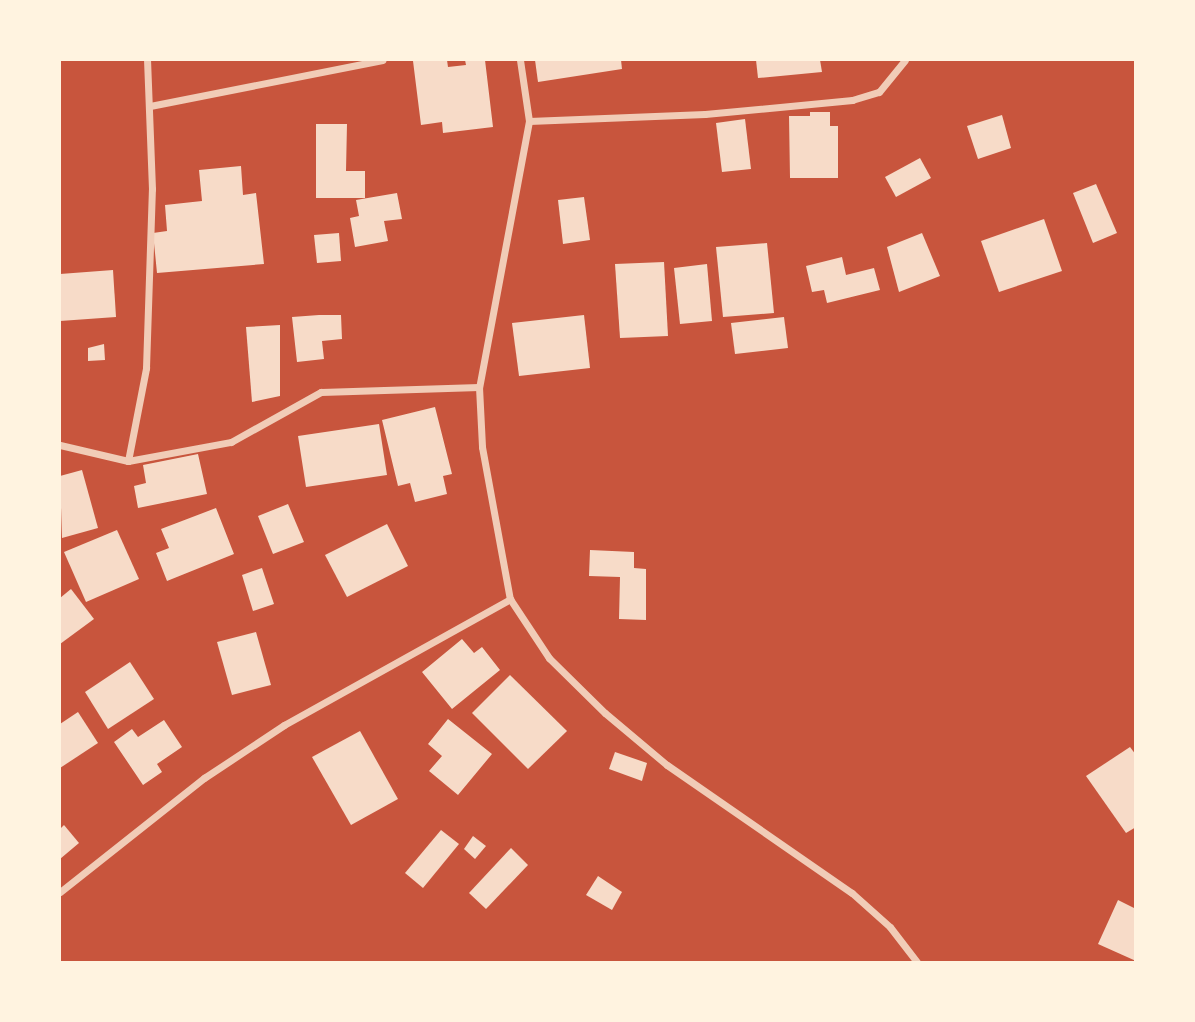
<!DOCTYPE html>
<style>
body{margin:0}
#map{position:relative;width:1195px;height:1022px;overflow:hidden;background:#c8553d;font-family:"Noto Sans",sans-serif}
div>[style]{position:absolute}
.building>*{inset:0;background:#f7dbc8}
.minor>*{height:7px;margin:-3.5px;padding:0 3.5px;transform-origin:3.5px;border-radius:3.5px;background:#f1ccb7}
span{translate:-50% -50%;white-space:nowrap;text-align:center;line-height:1.15;-webkit-text-stroke:7px #fff3e0;paint-order:stroke}
.frame{position:absolute;inset:0;border:61px solid #fff3e0;pointer-events:none}
</style>
<div id="map">
<div class="building">
<div style="clip-path:polygon(427px 60px,447px 60px,448px 67px,466px 65px,465px 60px,485px 60px,493px 127px,443px 133px,442px 122px,421px 125px,413px 61px)"></div>
<div style="clip-path:polygon(535px 60px,621px 60px,622px 69px,538px 82px)"></div>
<div style="clip-path:polygon(756px 60px,820px 60px,822px 72px,758px 78px)"></div>
<div style="clip-path:polygon(810px 112px,830px 112px,830px 126px,838px 126px,838px 178px,790px 178px,789px 116px,810px 116px)"></div>
<div style="clip-path:polygon(1002px 115px,1011px 148px,978px 159px,967px 126px)"></div>
<div style="clip-path:polygon(745px 119px,751px 169px,722px 172px,716px 123px)"></div>
<div style="clip-path:polygon(316px 124px,347px 124px,346px 171px,365px 171px,365px 198px,316px 198px)"></div>
<div style="clip-path:polygon(920px 158px,931px 178px,896px 197px,885px 177px)"></div>
<div style="clip-path:polygon(241px 166px,243px 195px,256px 193px,264px 264px,157px 273px,153px 233px,167px 231px,165px 205px,202px 201px,199px 170px)"></div>
<div style="clip-path:polygon(1096px 184px,1117px 233px,1093px 243px,1073px 193px)"></div>
<div style="clip-path:polygon(397px 193px,402px 219px,384px 221px,388px 241px,355px 247px,350px 218px,359px 216px,356px 200px)"></div>
<div style="clip-path:polygon(584px 197px,590px 240px,563px 244px,558px 200px)"></div>
<div style="clip-path:polygon(1044px 219px,1062px 271px,999px 292px,981px 241px)"></div>
<div style="clip-path:polygon(339px 233px,341px 261px,317px 263px,314px 235px)"></div>
<div style="clip-path:polygon(922px 233px,940px 276px,899px 292px,887px 247px)"></div>
<div style="clip-path:polygon(767px 243px,774px 313px,723px 317px,716px 247px)"></div>
<div style="clip-path:polygon(842px 257px,846px 275px,874px 268px,880px 290px,827px 303px,824px 290px,812px 292px,806px 266px)"></div>
<div style="clip-path:polygon(664px 262px,668px 336px,620px 338px,615px 264px)"></div>
<div style="clip-path:polygon(707px 264px,712px 321px,680px 324px,674px 268px)"></div>
<div style="clip-path:polygon(113px 270px,116px 317px,60px 321px,60px 274px)"></div>
<div style="clip-path:polygon(319px 315px,341px 315px,342px 339px,322px 341px,324px 359px,297px 362px,292px 317px)"></div>
<div style="clip-path:polygon(584px 315px,590px 368px,519px 376px,512px 323px)"></div>
<div style="clip-path:polygon(784px 317px,788px 348px,735px 354px,731px 323px)"></div>
<div style="clip-path:polygon(280px 325px,280px 396px,252px 402px,246px 327px)"></div>
<div style="clip-path:polygon(104px 344px,105px 360px,88px 361px,88px 348px)"></div>
<div style="clip-path:polygon(435px 407px,452px 474px,443px 476px,447px 494px,415px 502px,410px 483px,398px 486px,382px 420px)"></div>
<div style="clip-path:polygon(379px 424px,387px 475px,306px 487px,298px 436px)"></div>
<div style="clip-path:polygon(198px 454px,207px 494px,138px 508px,134px 486px,146px 483px,143px 465px)"></div>
<div style="clip-path:polygon(82px 470px,98px 528px,62px 538px,60px 476px)"></div>
<div style="clip-path:polygon(288px 504px,304px 542px,273px 554px,258px 516px)"></div>
<div style="clip-path:polygon(216px 508px,234px 554px,167px 581px,156px 553px,169px 548px,161px 529px)"></div>
<div style="clip-path:polygon(387px 524px,408px 566px,347px 597px,325px 555px)"></div>
<div style="clip-path:polygon(117px 530px,139px 579px,86px 602px,64px 552px)"></div>
<div style="clip-path:polygon(590px 550px,634px 552px,634px 568px,646px 569px,646px 620px,619px 619px,620px 577px,589px 576px)"></div>
<div style="clip-path:polygon(262px 568px,274px 604px,253px 611px,242px 575px)"></div>
<div style="clip-path:polygon(71px 589px,94px 619px,60px 644px,60px 598px)"></div>
<div style="clip-path:polygon(256px 632px,271px 685px,232px 695px,217px 642px)"></div>
<div style="clip-path:polygon(462px 639px,474px 653px,482px 647px,500px 670px,452px 709px,422px 672px)"></div>
<div style="clip-path:polygon(130px 662px,154px 699px,108px 729px,85px 692px)"></div>
<div style="clip-path:polygon(510px 675px,567px 731px,528px 769px,472px 713px)"></div>
<div style="clip-path:polygon(78px 712px,98px 743px,60px 768px,60px 724px)"></div>
<div style="clip-path:polygon(448px 719px,492px 754px,458px 795px,429px 771px,442px 756px,428px 744px)"></div>
<div style="clip-path:polygon(164px 720px,182px 747px,157px 764px,162px 772px,143px 785px,114px 742px,132px 729px,138px 737px)"></div>
<div style="clip-path:polygon(360px 731px,398px 799px,351px 825px,312px 757px)"></div>
<div style="clip-path:polygon(1130px 747px,1136px 755px,1136px 827px,1126px 833px,1086px 776px)"></div>
<div style="clip-path:polygon(615px 752px,647px 763px,642px 781px,609px 769px)"></div>
<div style="clip-path:polygon(64px 825px,79px 843px,60px 859px,60px 829px)"></div>
<div style="clip-path:polygon(441px 830px,459px 844px,423px 888px,405px 873px)"></div>
<div style="clip-path:polygon(473px 836px,486px 846px,475px 859px,464px 849px)"></div>
<div style="clip-path:polygon(511px 848px,528px 865px,486px 909px,469px 893px)"></div>
<div style="clip-path:polygon(598px 876px,622px 892px,612px 910px,586px 895px)"></div>
<div style="clip-path:polygon(1118px 900px,1136px 909px,1136px 961px,1098px 944px)"></div>
</div>
<div class="minor">
<div style="left:520px;top:60px;width:62px;rotate:81.6deg"></div>
<div style="left:529px;top:121px;width:271px;rotate:100.6deg"></div>
<div style="left:479px;top:387px;width:60px;rotate:87.1deg"></div>
<div style="left:482px;top:447px;width:155px;rotate:79.6deg"></div>
<div style="left:510px;top:599px;width:71px;rotate:56.5deg"></div>
<div style="left:549px;top:658px;width:78px;rotate:44.5deg"></div>
<div style="left:605px;top:713px;width:81px;rotate:40deg"></div>
<div style="left:667px;top:765px;width:225px;rotate:34.7deg"></div>
<div style="left:852px;top:893px;width:51px;rotate:41.8deg"></div>
<div style="left:890px;top:927px;width:44px;rotate:52.4deg"></div>
<div style="left:150px;top:106px;width:237px;rotate:-11.2deg"></div>
<div style="left:529px;top:121px;width:176px;rotate:-2.3deg"></div>
<div style="left:705px;top:114px;width:148px;rotate:-5.4deg"></div>
<div style="left:852px;top:100px;width:28px;rotate:-17deg"></div>
<div style="left:879px;top:92px;width:41px;rotate:-50.9deg"></div>
<div style="left:60px;top:445px;width:70px;rotate:13.2deg"></div>
<div style="left:128px;top:461px;width:95px;rotate:-79deg"></div>
<div style="left:146px;top:368px;width:179px;rotate:-88.1deg"></div>
<div style="left:152px;top:189px;width:129px;rotate:-92.2deg"></div>
<div style="left:128px;top:461px;width:105px;rotate:-10.5deg"></div>
<div style="left:231px;top:442px;width:103px;rotate:-29.1deg"></div>
<div style="left:321px;top:392px;width:158px;rotate:-1.8deg"></div>
<div style="left:60px;top:892px;width:184px;rotate:-38.4deg"></div>
<div style="left:204px;top:778px;width:96px;rotate:-33.5deg"></div>
<div style="left:284px;top:725px;width:259px;rotate:-29.1deg"></div>
</div>
<div class="frame"></div>
</div>
